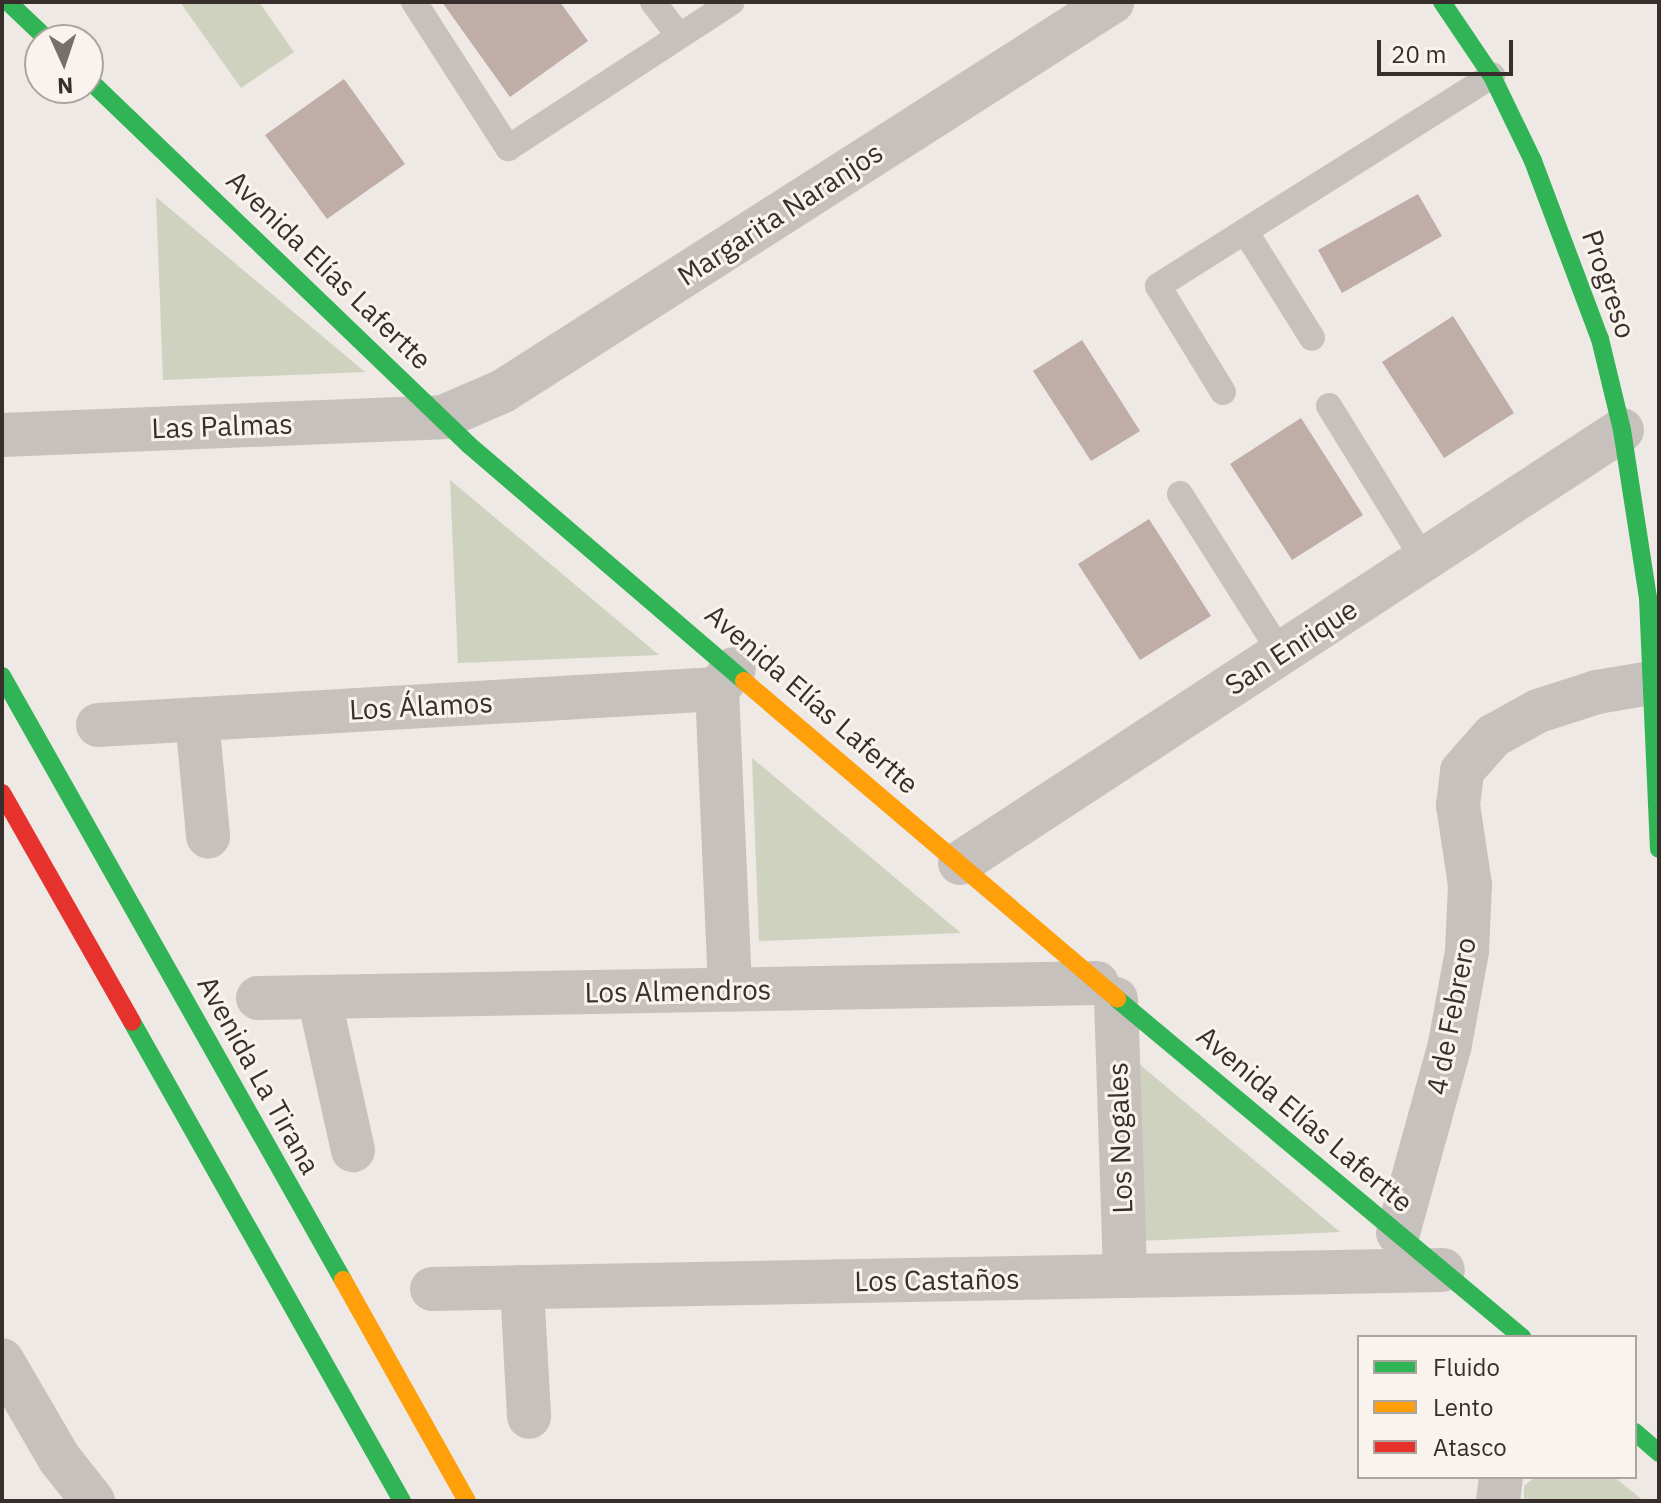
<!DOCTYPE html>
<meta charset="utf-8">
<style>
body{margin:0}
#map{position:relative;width:1661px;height:1503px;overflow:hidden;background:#eee9e5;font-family:"IBM Plex Sans",sans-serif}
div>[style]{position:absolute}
.green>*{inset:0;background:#d0d2c0}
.building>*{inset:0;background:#c0ada8}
.lane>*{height:26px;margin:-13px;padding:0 13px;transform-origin:13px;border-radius:13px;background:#c7c1bd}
.street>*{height:44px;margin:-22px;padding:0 22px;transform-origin:22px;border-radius:22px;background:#c7c1bd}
.fast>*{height:18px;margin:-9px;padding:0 9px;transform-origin:9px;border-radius:9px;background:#30b455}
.slow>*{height:18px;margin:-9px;padding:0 9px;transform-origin:9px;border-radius:9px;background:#ff9f0a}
.jam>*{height:18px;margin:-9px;padding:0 9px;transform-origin:9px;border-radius:9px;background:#e5322d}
span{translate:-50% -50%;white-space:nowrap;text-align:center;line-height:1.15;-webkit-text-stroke:6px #f9f3ed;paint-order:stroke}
.street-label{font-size:28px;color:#382e2b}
.frame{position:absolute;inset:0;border:4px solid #382e2b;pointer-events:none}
.legend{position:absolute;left:1357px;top:1335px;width:280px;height:144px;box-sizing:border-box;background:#f9f3ed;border:2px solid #aca49f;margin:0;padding:10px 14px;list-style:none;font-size:24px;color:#382e2b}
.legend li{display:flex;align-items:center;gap:16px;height:40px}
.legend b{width:40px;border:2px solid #aca49f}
.north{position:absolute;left:24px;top:24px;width:80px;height:80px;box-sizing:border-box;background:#f9f3ed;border:2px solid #aca49f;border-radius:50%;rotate:177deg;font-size:22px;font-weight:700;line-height:32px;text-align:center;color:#382e2b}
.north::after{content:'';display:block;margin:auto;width:28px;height:36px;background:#786f6c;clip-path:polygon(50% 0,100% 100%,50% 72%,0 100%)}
.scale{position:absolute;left:1377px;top:40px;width:136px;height:36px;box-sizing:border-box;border:4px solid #382e2b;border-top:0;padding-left:10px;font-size:24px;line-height:28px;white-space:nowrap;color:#382e2b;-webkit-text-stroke:6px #f9f3ed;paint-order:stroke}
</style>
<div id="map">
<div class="green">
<div style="clip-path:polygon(180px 2px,259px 2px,294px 52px,241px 88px)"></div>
<div style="clip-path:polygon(156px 197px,365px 372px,163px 380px)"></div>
<div style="clip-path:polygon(450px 480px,659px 655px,458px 663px)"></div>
<div style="clip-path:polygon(752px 758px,961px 933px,759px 941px)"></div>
<div style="clip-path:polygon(1132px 1058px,1340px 1232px,1139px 1241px)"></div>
<div style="clip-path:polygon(1535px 1477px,1614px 1477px,1644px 1501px,1524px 1501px,1524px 1486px)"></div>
</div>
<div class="building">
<div style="clip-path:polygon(442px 2px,560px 2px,588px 41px,510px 97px)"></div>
<div style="clip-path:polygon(344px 79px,405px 164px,327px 219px,265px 135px)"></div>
<div style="clip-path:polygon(1418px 194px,1442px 236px,1342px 293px,1318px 250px)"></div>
<div style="clip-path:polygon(1453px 316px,1514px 413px,1444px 458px,1382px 362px)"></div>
<div style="clip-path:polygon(1082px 340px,1140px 431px,1091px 461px,1033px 371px)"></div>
<div style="clip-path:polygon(1301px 418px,1363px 515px,1292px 560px,1230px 464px)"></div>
<div style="clip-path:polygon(1149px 519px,1211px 616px,1140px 660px,1078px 564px)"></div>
</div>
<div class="lane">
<div style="left:414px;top:2px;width:174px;rotate:57.2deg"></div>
<div style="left:508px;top:148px;width:267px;rotate:-33.1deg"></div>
<div style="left:653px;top:2px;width:43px;rotate:52.6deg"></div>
<div style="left:1245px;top:231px;width:126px;rotate:57.9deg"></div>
<div style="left:1223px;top:392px;width:124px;rotate:-121.5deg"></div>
<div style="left:1158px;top:286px;width:395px;rotate:-32.2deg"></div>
<div style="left:1329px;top:406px;width:181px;rotate:58.3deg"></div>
<div style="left:1180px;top:494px;width:188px;rotate:57.6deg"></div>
</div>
<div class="street">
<div style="left:2px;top:435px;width:441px;rotate:-2.3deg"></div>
<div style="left:443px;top:417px;width:65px;rotate:-23.4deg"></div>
<div style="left:503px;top:391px;width:723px;rotate:-32.57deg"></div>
<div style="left:717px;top:689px;width:301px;rotate:87.5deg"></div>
<div style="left:197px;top:719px;width:118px;rotate:84.6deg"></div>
<div style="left:98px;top:725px;width:620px;rotate:-3.33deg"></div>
<div style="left:717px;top:689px;width:26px;rotate:-50deg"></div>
<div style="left:960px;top:863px;width:791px;rotate:-33.19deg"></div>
<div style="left:319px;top:997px;width:157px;rotate:77.5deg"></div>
<div style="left:258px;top:998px;width:839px;rotate:-1.02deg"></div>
<div style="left:1116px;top:999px;width:277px;rotate:88.1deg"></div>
<div style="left:1398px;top:1233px;width:196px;rotate:-74.6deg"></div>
<div style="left:1450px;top:1044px;width:95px;rotate:-79.6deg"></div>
<div style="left:1467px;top:951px;width:66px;rotate:-87.4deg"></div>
<div style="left:1470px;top:885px;width:81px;rotate:-98.5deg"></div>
<div style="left:1458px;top:805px;width:34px;rotate:-83deg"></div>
<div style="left:1462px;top:771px;width:47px;rotate:-48.5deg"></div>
<div style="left:1493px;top:736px;width:51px;rotate:-29.1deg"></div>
<div style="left:1538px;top:711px;width:62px;rotate:-17.9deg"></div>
<div style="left:1597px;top:692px;width:55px;rotate:-9.5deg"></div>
<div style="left:522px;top:1287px;width:130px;rotate:86.9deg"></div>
<div style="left:432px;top:1289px;width:1011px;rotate:-1.08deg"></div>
<div style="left:2px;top:1360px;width:113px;rotate:59.8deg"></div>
<div style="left:59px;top:1458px;width:55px;rotate:51.7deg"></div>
<div style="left:1498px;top:1501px;width:24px;rotate:-83deg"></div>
</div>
<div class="fast">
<div style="left:8px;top:2px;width:55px;rotate:43.5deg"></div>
<div style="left:1442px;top:2px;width:89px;rotate:56deg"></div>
<div style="left:1492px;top:76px;width:94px;rotate:64.2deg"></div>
<div style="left:1533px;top:161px;width:190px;rotate:69.4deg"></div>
<div style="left:1600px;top:339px;width:94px;rotate:76.4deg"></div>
<div style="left:1622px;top:430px;width:170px;rotate:81.2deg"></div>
<div style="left:1648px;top:598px;width:251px;rotate:87.5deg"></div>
<div style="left:88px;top:79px;width:528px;rotate:43.85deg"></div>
<div style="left:469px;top:445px;width:362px;rotate:40.6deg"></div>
<div style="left:2px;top:676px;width:694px;rotate:60.55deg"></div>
<div style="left:1117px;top:999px;width:528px;rotate:39.85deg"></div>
<div style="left:132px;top:1022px;width:550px;rotate:60.59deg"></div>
<div style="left:1635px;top:1432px;width:32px;rotate:41deg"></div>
</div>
<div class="slow">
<div style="left:744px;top:681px;width:490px;rotate:40.4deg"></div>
<div style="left:343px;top:1280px;width:253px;rotate:60.7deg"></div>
</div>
<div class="jam">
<div style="left:2px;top:793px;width:263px;rotate:60.4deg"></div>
</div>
<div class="street-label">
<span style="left:780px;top:214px;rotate:-33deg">Margarita Naranjos</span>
<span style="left:329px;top:270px;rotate:44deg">Avenida Elías Lafertte</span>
<span style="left:1609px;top:284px;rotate:71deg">Progreso</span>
<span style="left:222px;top:426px;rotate:-2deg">Las Palmas</span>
<span style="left:1291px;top:647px;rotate:-33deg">San Enrique</span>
<span style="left:812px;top:699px;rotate:41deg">Avenida Elías Lafertte</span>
<span style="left:421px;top:706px;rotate:-3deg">Los Álamos</span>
<span style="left:678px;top:991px;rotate:-1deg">Los Almendros</span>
<span style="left:1451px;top:1016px;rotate:-79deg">4 de Febrero</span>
<span style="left:259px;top:1075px;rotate:61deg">Avenida La Tirana</span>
<span style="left:1305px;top:1119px;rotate:40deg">Avenida Elías Lafertte</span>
<span style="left:1120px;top:1138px;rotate:-92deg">Los Nogales</span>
<span style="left:937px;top:1280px;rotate:-1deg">Los Castaños</span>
</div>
<div class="frame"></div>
<ul class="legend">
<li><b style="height:10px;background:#30b455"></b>Fluido</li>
<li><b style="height:10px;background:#ff9f0a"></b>Lento</li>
<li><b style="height:10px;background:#e5322d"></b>Atasco</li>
</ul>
<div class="north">N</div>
<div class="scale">20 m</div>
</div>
